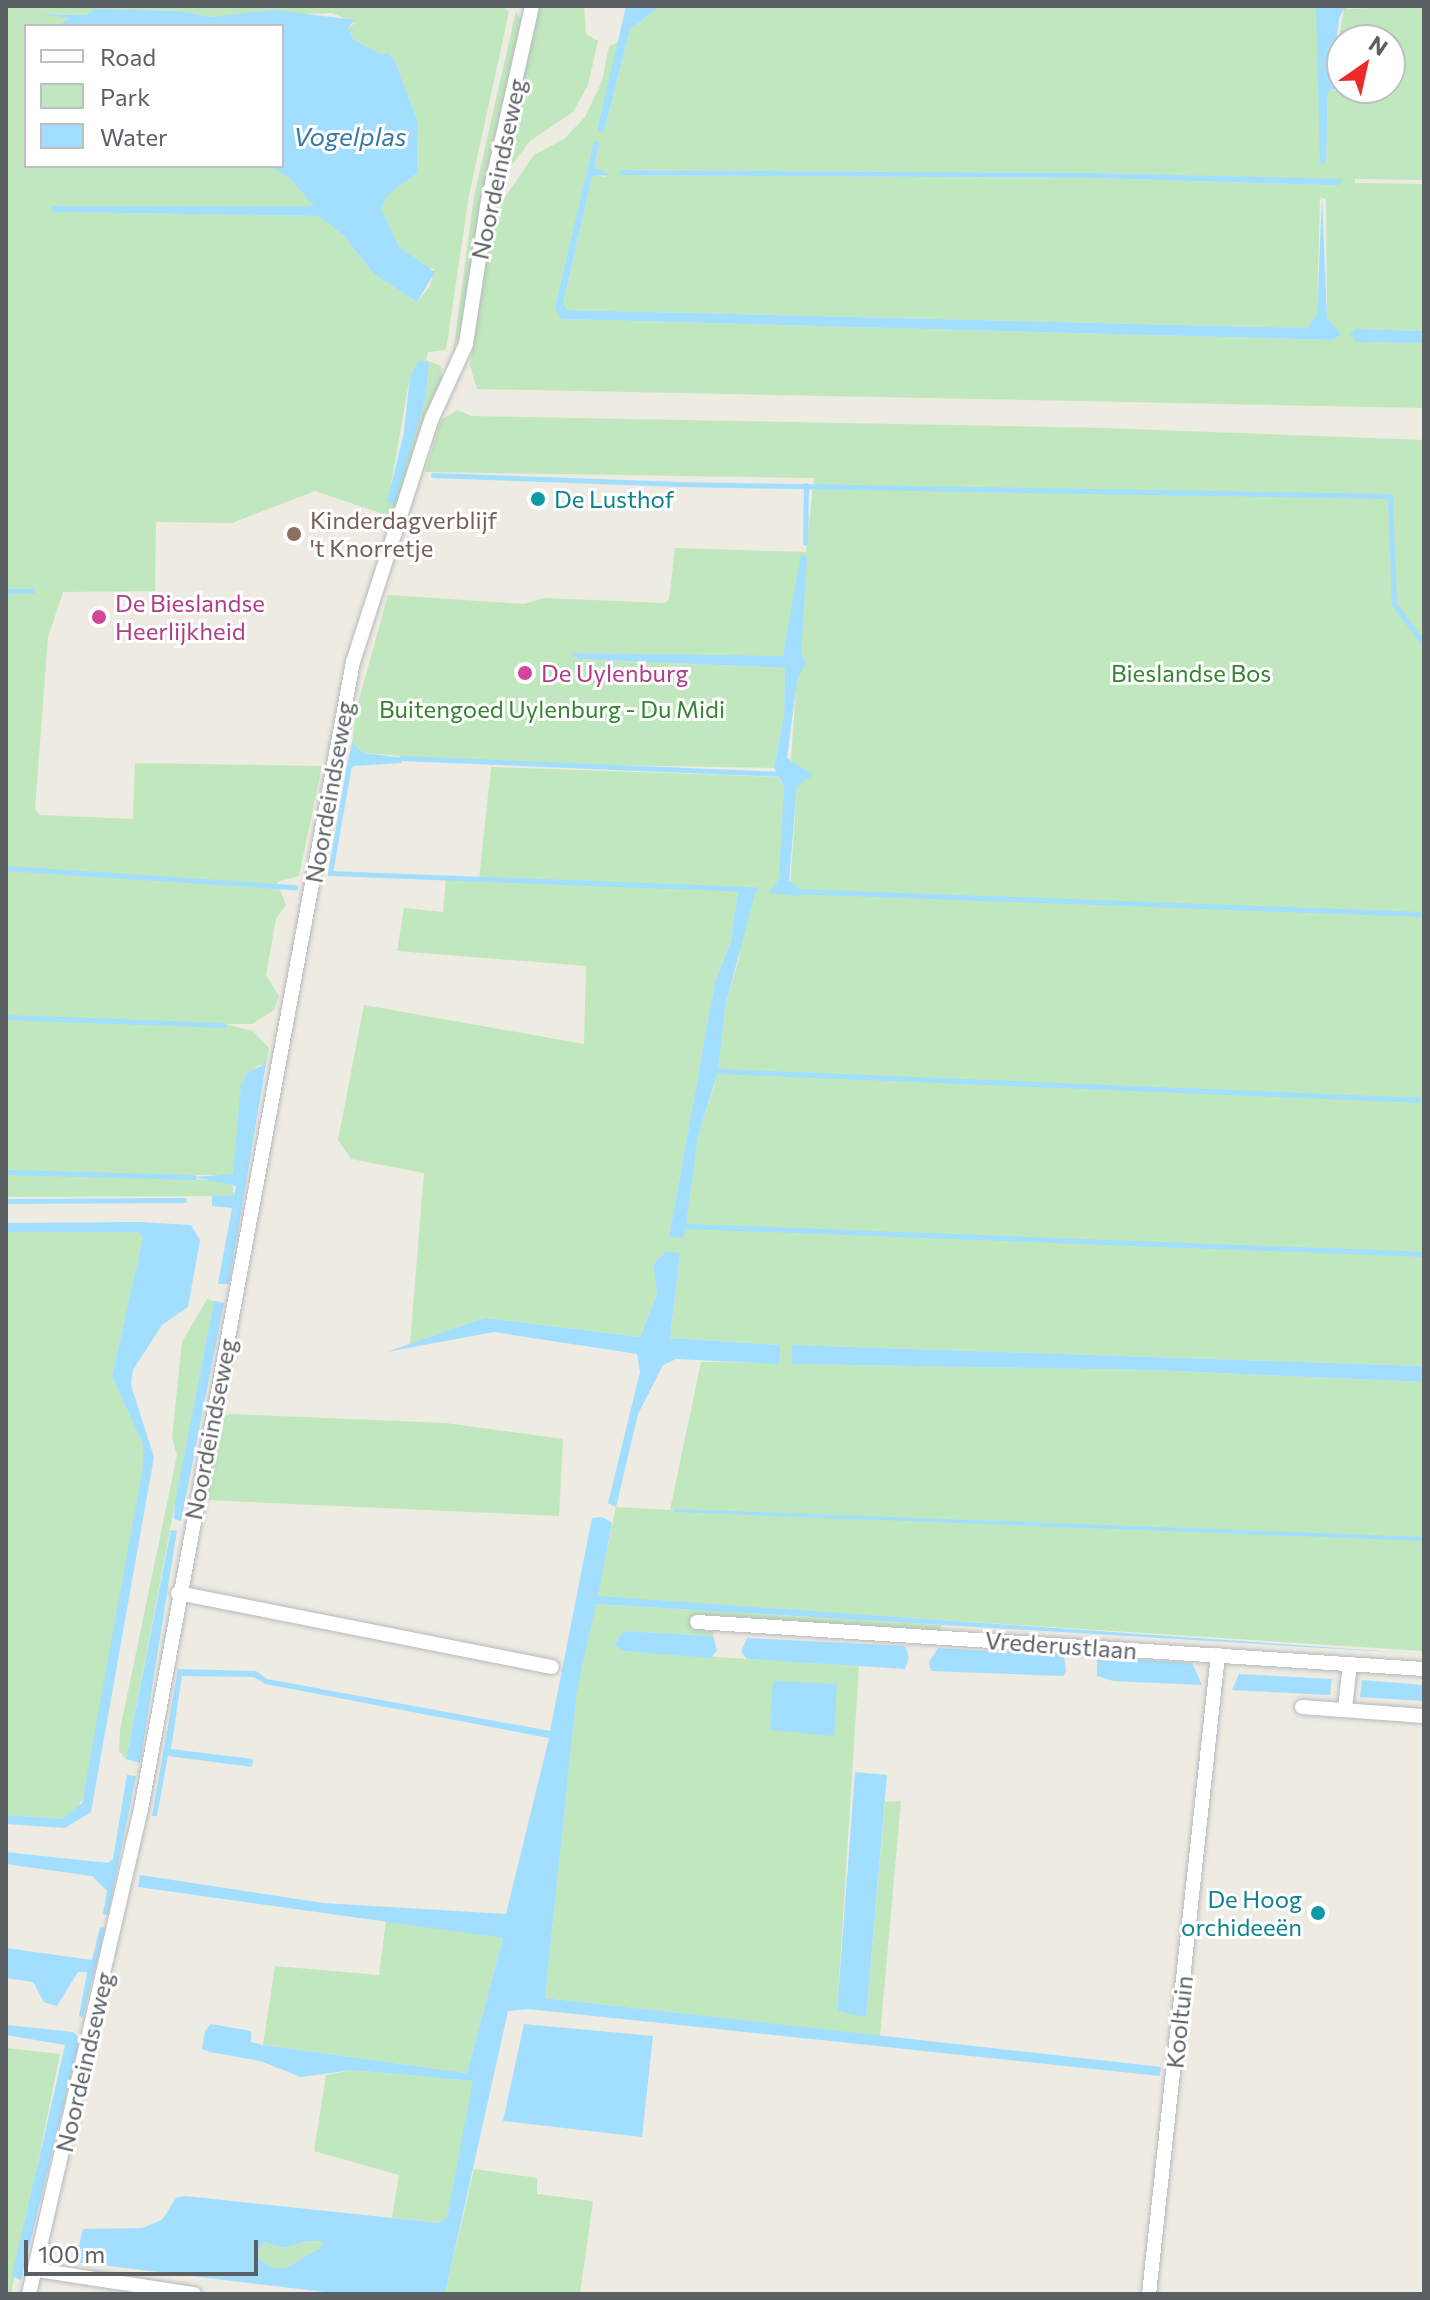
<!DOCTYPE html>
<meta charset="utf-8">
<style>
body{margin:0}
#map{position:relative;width:1430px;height:2300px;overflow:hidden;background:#eeebe2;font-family:Commissioner,sans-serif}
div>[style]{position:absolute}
.green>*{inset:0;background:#c1e7be}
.water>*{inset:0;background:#a2deff}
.stream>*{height:5px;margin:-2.5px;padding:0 2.5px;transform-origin:2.5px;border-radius:2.5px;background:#a2deff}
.roads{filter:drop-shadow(0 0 2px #b5b9bd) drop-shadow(0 0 2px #b5b9bd)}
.minor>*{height:14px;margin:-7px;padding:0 7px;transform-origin:7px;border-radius:7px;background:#fff}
.dots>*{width:22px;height:22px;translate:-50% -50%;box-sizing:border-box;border:4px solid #fff;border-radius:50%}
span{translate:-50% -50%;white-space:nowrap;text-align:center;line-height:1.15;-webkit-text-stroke:6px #fff;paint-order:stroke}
.street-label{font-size:24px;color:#5b6064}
.culture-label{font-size:24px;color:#0d838f}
.left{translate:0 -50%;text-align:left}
.right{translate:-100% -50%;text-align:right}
.education-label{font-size:24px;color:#785e54}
.hotel-label{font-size:24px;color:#b23c85}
.park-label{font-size:24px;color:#348432}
.water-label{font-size:26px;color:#397aab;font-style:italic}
.frame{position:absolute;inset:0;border:8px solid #5b6064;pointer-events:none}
.legend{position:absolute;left:24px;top:24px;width:260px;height:144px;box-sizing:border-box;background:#fff;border:2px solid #bdbfc1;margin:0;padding:10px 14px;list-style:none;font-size:24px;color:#5b6064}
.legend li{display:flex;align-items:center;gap:16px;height:40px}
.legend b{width:40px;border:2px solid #bdbfc1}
.north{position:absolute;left:1326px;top:24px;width:80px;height:80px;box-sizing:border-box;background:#fff;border:2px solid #bdbfc1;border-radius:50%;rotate:34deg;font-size:22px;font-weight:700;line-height:32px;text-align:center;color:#5b6064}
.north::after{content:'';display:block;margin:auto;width:28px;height:36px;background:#ee2929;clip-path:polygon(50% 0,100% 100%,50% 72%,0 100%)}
.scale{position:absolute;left:24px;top:2240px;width:234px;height:36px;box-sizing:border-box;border:4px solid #5b6064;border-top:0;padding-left:10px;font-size:24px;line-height:28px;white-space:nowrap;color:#5b6064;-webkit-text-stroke:6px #fff;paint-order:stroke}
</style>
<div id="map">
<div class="green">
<div style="clip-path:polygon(evenodd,6px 6px,504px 7px,509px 12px,469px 195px,446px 350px,428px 352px,426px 360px,441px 366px,442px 380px,398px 507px,392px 517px,315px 491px,232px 523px,156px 522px,155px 591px,63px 592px,48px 637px,35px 809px,40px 815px,133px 819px,135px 763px,322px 766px,299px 876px,277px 882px,286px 905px,276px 919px,266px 975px,279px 996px,274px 1010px,252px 1024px,225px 1024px,253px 1031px,269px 1048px,266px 1064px,257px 1066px,241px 1085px,237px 1168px,233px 1175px,196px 1175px,195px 1179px,232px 1181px,234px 1196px,6px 1197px,6px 6px,94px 9px,181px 11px,210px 17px,332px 13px,356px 23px,348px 27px,353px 39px,380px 54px,388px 53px,395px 61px,418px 123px,417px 173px,387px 196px,381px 209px,400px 248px,421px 266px,434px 269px,430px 286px,417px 302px,374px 274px,344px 236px,319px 216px,53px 212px,53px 206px,314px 206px,288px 177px,270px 166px,26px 166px,26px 26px,59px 26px,70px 18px,42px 14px,86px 15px,94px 9px,6px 6px,418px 361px,429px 363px,426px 396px,395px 504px,388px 502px,410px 376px,418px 361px)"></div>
<div style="clip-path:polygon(538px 6px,584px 6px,586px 34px,598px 41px,588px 85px,573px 112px,530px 141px,496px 186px)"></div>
<div style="clip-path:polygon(evenodd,661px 6px,1316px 6px,1326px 162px,1328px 91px,1390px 88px,1390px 40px,1342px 40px,1342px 83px,1332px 81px,1344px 9px,1424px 6px,1424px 180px,1355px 179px,1355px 183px,1424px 184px,1424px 331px,1356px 329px,1356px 342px,1424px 343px,1424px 408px,477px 389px,470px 366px,484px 258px,503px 200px,534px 155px,564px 139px,585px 117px,602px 81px,609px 46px,620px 42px,597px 130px,604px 132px,630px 29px,661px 6px,594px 142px,600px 143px,594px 168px,606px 177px,592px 175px,563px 305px,567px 310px,1307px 328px,1317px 314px,1320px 197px,1326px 199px,1327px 318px,1340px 334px,1333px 340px,561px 319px,555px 307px,594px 142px,661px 6px,621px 170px,1093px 173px,1341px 180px,1324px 185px,1093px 178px,620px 175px,621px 170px)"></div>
<div style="clip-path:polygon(516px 11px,522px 23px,520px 37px,481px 198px,464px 324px,453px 353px,474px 196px)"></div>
<div style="clip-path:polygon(evenodd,457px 410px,472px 416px,1104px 428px,1424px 440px,1424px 1366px,792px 1345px,791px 1364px,1150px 1370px,1424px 1382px,1424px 1651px,597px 1598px,616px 1507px,670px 1510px,701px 1362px,778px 1363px,780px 1345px,670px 1338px,680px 1253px,666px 1251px,653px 1264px,657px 1294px,640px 1337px,485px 1318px,410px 1344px,424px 1173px,351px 1159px,338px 1140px,364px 1005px,584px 1044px,586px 966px,397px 951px,404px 908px,443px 912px,446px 879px,479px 880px,491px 767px,778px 777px,784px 787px,781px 886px,790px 888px,798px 773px,791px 759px,805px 555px,783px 657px,572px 653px,578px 659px,785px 668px,784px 716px,774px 768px,490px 763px,364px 753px,352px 743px,357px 707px,388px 595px,524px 604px,544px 598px,664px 603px,669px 600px,675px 548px,806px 552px,814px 478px,425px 472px,441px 420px,457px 410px,738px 890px,740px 954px,725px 1007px,715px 1083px,698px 1137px,686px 1226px,669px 1237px,715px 982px,731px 941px,738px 890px)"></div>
<div style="clip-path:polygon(6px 1232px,137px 1232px,143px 1237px,112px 1376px,143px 1445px,143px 1467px,85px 1793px,75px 1814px,62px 1819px,6px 1815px)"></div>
<div style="clip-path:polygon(207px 1299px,214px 1301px,126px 1759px,119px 1751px,120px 1730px,177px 1455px,172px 1438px,182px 1342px)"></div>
<div style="clip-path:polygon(231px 1414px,445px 1423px,563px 1439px,559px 1516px,206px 1500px,224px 1416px)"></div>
<div style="clip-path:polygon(595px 1604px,941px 1625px,941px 1632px,715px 1629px,713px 1636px,624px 1631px,614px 1645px,623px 1651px,859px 1666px,837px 2011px,866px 2016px,885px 1802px,901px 1801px,880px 2036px,545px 1998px,577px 1689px)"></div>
<div style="clip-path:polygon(386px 1920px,503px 1938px,467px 2073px,263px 2045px,275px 1966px,379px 1975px)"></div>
<div style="clip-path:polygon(6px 2048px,60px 2054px,11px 2294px,6px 2294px)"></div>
<div style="clip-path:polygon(352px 2070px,474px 2081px,447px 2217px,440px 2223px,392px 2218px,399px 2175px,314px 2151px,326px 2075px)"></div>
<div style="clip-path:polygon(474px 2169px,537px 2178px,537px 2194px,593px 2201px,580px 2294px,445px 2294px)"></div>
<div style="clip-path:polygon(307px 2241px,321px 2241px,323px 2246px,286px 2268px,273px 2268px,255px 2256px,264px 2242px,284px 2248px)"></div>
</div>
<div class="water">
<div style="clip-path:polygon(626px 6px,661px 6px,630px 29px,604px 132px,597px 131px)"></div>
<div style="clip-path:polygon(1316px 6px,1357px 6px,1344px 9px,1339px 18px,1332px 81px,1342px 88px,1328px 91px,1326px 163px,1320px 164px)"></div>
<div style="clip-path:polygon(94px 9px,181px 11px,210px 17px,274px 10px,356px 20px,348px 27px,353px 39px,380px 54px,388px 53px,395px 61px,418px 123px,417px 173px,387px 196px,381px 209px,400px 248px,435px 272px,417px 302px,374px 274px,344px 236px,319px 216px,52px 212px,52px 206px,314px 206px,288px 177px,270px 166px,282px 166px,282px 26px,59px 26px,69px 18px,38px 14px,86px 15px)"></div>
<div style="clip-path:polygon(594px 141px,600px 143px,594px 167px,610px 175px,592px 176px,563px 304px,567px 310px,1307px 328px,1317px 314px,1322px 196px,1327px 318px,1341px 334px,1333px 340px,561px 319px,555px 307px)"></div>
<div style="clip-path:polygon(621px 170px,1093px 173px,1341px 179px,1340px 185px,1324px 185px,1093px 178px,619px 175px)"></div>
<div style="clip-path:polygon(1356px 329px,1424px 331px,1424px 343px,1356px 342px,1350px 334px)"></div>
<div style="clip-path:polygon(418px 361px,429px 362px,426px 396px,395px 505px,387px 502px,404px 432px,410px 376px)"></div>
<div style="clip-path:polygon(801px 555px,807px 557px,801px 653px,806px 661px,797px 681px,787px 758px,813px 775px,797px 786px,789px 881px,800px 889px,800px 896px,769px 893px,779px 879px,784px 787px,774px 768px,784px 716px,785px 668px,578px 659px,571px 653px,783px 656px)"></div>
<div style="clip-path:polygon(352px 743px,364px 753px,404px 758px,401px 763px,354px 766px,345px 774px)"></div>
<div style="clip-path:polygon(738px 890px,756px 890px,725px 1007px,718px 1071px,698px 1137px,686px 1226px,683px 1238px,669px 1237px,715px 982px,731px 941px)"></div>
<div style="clip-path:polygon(266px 1064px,229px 1284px,218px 1284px,232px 1208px,212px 1206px,212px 1196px,234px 1196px,236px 1186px,194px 1177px,233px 1174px,241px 1085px,248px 1072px)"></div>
<div style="clip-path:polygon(139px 1222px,191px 1225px,200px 1240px,188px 1307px,162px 1325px,133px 1370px,131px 1385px,154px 1457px,91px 1812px,65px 1828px,6px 1824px,6px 1815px,62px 1819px,82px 1803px,143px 1466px,143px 1445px,112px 1376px,143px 1237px,137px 1232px,6px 1232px,6px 1223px)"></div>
<div style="clip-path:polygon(666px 1251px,680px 1253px,670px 1338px,780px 1345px,779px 1364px,676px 1359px,663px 1365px,638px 1414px,616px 1507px,608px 1503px,640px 1372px,637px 1354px,494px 1332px,386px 1352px,485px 1318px,640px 1337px,657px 1294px,653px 1264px)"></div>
<div style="clip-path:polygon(214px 1301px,224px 1303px,181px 1521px,174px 1519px,175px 1502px)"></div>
<div style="clip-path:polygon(792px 1345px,1424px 1366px,1424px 1382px,1150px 1370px,791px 1364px)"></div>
<div style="clip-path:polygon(674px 1509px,1424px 1537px,1424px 1541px,674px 1512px)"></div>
<div style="clip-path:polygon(evenodd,602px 1517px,612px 1523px,598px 1596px,1424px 1654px,596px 1604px,577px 1690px,545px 1998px,1161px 2067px,1160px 2076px,528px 2009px,508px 2011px,445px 2294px,341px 2294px,75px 2262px,83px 2229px,142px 2228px,162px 2220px,176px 2198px,185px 2196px,439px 2223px,447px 2217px,473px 2081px,352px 2070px,301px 2077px,260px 2061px,210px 2052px,202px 2049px,205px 2031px,211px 2024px,251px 2031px,251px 2042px,263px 2045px,467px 2073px,503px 1938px,138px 1887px,140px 1875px,323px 1903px,506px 1914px,549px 1738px,265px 1684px,254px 1677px,182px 1676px,171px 1749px,253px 1759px,252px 1767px,168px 1756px,157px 1816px,152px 1816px,178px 1669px,256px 1671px,267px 1679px,550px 1731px,592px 1518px,602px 1517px,307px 2241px,321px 2241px,323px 2246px,286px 2268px,273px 2268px,255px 2256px,264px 2242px,284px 2248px,307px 2241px)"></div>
<div style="clip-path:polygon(171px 1530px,177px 1531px,140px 1763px,126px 1759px)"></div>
<div style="clip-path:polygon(624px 1631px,713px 1636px,717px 1650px,711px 1658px,623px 1651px,614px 1645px)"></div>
<div style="clip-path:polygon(747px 1638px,905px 1646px,909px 1657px,905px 1669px,747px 1659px,741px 1652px)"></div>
<div style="clip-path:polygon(938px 1648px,1064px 1655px,1066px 1671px,1063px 1676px,931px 1671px,929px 1662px)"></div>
<div style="clip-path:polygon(1097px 1657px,1192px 1663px,1202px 1685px,1113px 1681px,1097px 1676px)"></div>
<div style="clip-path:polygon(1239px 1674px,1332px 1679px,1330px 1695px,1232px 1690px)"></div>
<div style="clip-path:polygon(1362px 1680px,1424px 1685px,1424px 1701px,1360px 1697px)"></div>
<div style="clip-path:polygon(773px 1681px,837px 1684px,834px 1736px,770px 1730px)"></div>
<div style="clip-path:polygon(855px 1772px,887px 1775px,866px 2017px,837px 2011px)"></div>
<div style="clip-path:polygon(127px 1775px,136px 1776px,108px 1915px,103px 1914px,107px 1891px,92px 1876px,6px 1864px,6px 1852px,108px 1863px,113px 1859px)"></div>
<div style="clip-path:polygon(100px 1927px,105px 1928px,83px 2017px,79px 2016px,87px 1972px,78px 1972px,57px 2006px,44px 2002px,33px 1982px,6px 1978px,6px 1948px,92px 1960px)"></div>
<div style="clip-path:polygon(524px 2024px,653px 2036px,642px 2137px,503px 2121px)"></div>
<div style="clip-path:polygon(6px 2025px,73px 2032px,80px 2038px,21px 2280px,12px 2276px,65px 2045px,6px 2035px)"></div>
</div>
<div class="stream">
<div style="left:433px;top:475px;width:241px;rotate:2.1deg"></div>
<div style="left:674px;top:484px;width:716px;rotate:0.96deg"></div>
<div style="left:1390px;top:496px;width:108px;rotate:87.9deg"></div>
<div style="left:1394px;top:604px;width:50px;rotate:53.1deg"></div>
<div style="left:805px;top:543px;width:58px;rotate:-89deg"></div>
<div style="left:6px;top:591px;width:26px"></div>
<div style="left:401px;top:758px;width:376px;rotate:2.4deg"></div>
<div style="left:349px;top:765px;width:110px;rotate:100deg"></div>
<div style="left:330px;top:873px;width:426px;rotate:2.2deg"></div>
<div style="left:6px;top:868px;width:290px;rotate:3.8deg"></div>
<div style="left:793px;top:891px;width:631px;rotate:2.09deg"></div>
<div style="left:6px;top:1017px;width:218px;rotate:2.1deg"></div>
<div style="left:718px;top:1071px;width:707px;rotate:2.35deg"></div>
<div style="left:6px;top:1172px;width:188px;rotate:1.5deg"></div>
<div style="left:6px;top:1201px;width:178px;rotate:-0.3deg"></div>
<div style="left:686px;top:1226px;width:739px;rotate:2.17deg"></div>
</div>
<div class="roads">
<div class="minor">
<div style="left:178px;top:1593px;width:381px;rotate:11.2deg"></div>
<div style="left:697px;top:1622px;width:729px;rotate:3.7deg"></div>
<div style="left:1302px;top:1707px;width:122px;rotate:4.2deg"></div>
<div style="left:1345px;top:1708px;width:44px;rotate:-83.5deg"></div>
<div style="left:37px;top:2270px;width:159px;rotate:8.7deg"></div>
<div style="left:29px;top:2294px;width:498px;rotate:-77deg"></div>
<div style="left:141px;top:1809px;width:1166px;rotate:-79.53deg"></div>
<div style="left:353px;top:662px;width:256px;rotate:-72.1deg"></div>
<div style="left:432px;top:418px;width:81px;rotate:-65.3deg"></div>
<div style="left:466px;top:344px;width:140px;rotate:-81.3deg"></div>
<div style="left:487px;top:206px;width:205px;rotate:-77.3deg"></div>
<div style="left:1149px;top:2294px;width:643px;rotate:-83.84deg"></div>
</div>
</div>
<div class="dots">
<div style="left:538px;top:499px;background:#0f9aa8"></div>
<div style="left:294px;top:534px;background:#8d6e63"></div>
<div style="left:99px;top:617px;background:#d1479c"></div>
<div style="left:525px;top:673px;background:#d1479c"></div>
<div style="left:1318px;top:1913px;background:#0f9aa8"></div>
</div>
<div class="street-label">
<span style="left:498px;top:169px;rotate:-78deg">Noordeindseweg</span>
<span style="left:329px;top:792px;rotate:-80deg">Noordeindseweg</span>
<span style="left:210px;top:1429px;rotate:-79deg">Noordeindseweg</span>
<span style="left:1061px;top:1645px;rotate:4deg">Vrederustlaan</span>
<span style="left:1179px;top:2022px;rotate:-84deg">Kooltuin</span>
<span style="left:84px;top:2062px;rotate:-77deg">Noordeindseweg</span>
</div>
<div class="culture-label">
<span class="left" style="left:554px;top:499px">De Lusthof</span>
<span class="right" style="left:1302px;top:1913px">De Hoog<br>orchideeën</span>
</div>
<div class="education-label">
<span class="left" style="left:310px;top:534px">Kinderdagverblijf<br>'t Knorretje</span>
</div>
<div class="hotel-label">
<span class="left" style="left:115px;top:617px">De Bieslandse<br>Heerlijkheid</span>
<span class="left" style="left:541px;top:673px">De Uylenburg</span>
</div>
<div class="park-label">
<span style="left:1191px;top:673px">Bieslandse Bos</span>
<span style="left:552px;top:709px">Buitengoed Uylenburg - Du Midi</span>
</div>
<div class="water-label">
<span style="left:350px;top:136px">Vogelplas</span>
</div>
<div class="frame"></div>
<ul class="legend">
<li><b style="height:10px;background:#fff"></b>Road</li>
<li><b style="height:22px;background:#c1e7be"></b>Park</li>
<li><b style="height:22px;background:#a2deff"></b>Water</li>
</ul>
<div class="north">N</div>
<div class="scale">100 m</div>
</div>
